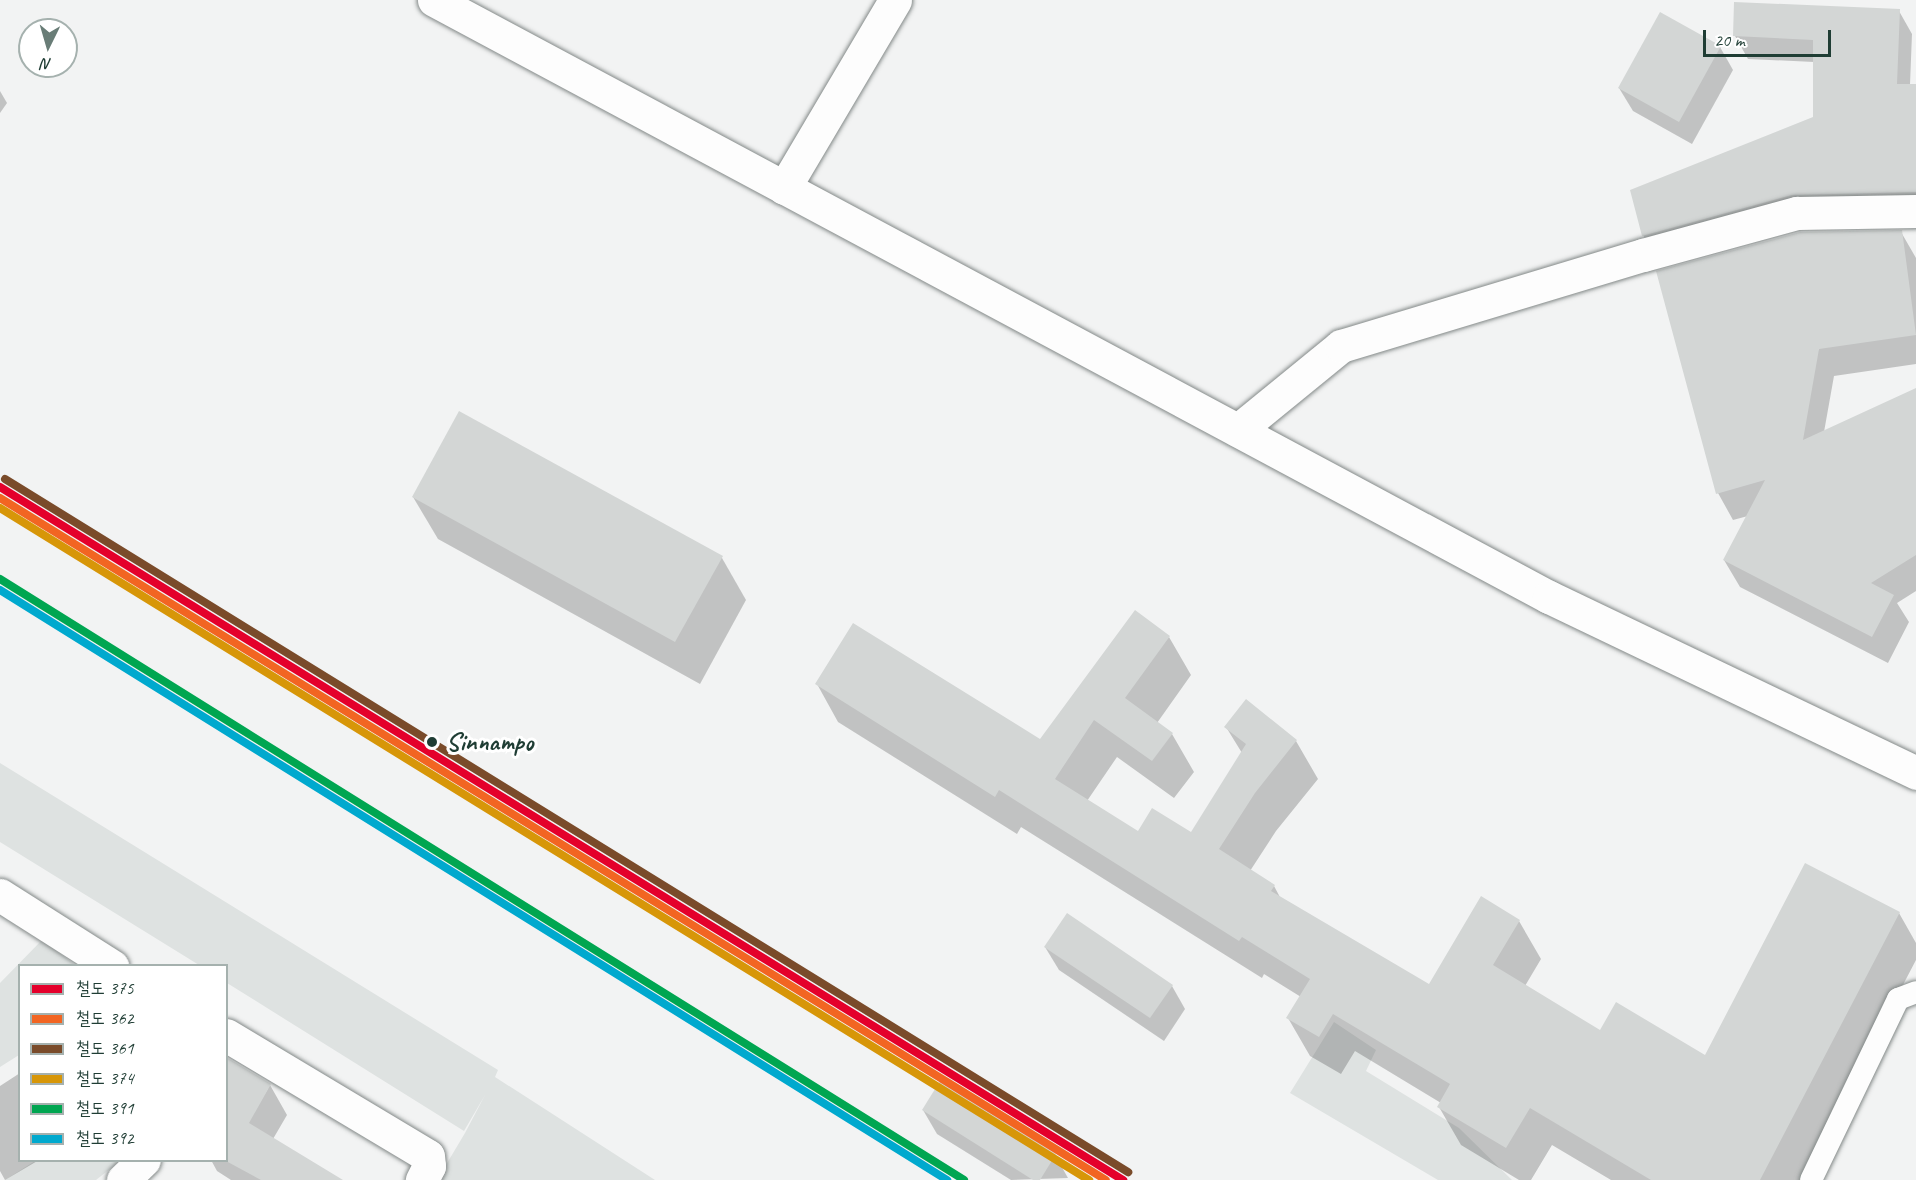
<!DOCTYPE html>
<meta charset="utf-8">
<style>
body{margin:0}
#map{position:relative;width:1916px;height:1180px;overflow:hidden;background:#f2f3f3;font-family:Caveat,"Poor Story",sans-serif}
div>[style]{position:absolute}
.green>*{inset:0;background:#dee2e1}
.shadow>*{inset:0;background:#0003}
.building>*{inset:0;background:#d3d6d5}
.roads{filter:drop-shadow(0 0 2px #838988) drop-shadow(0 0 2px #838988)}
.service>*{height:22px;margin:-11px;padding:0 11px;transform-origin:11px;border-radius:11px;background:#fdfdfd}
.minor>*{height:33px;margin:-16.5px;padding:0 16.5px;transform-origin:16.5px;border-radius:16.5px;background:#fdfdfd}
.secondary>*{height:33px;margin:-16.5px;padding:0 16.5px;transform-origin:16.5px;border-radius:16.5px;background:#fdfdfd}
.rail-1>*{height:8px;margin:-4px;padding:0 4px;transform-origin:4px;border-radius:4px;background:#e4002b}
.rail-2>*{height:8px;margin:-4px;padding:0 4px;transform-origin:4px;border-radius:4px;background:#f26522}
.rail-3>*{height:8px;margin:-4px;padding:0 4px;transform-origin:4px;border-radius:4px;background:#7a4b2a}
.rail-4>*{height:8px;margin:-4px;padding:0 4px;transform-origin:4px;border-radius:4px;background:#d79608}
.rail-5>*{height:8px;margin:-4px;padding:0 4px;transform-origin:4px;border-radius:4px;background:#00a651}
.rail-6>*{height:8px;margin:-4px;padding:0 4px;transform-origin:4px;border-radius:4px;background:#00a9ce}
.dots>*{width:16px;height:16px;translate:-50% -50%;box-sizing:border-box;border:3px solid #fff;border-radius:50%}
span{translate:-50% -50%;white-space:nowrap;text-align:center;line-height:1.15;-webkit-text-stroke:6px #fff;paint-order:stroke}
.stop-label{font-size:26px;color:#1f3d34;font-weight:700}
.left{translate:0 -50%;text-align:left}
.legend{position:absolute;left:18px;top:964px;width:210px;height:198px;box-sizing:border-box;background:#fff;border:2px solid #a5b1ae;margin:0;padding:8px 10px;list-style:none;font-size:18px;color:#1f3d34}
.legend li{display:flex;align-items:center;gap:12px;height:30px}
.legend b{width:30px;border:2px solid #a5b1ae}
.north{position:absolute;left:18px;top:18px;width:60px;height:60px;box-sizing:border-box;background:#fff;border:2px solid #a5b1ae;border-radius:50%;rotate:185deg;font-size:16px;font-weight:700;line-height:24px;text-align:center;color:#1f3d34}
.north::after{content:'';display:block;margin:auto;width:21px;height:27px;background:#697d77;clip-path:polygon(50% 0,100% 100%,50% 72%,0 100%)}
.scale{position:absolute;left:1703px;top:30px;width:128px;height:27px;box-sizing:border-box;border:3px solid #1f3d34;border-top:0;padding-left:8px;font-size:18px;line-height:21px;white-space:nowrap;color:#1f3d34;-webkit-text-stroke:4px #fff;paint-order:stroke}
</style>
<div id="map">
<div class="green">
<div style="clip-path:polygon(0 763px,498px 1070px,495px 1077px,655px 1180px,437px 1180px,465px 1133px,485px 1095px,464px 1131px,227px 983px,226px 966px,199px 965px,0 842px)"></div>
<div style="clip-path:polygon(42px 940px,75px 965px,20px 966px,19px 1055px,0 1067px,0 983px)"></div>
<div style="clip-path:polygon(1334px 1022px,1376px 1050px,1366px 1071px,1459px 1128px,1512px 1180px,1438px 1180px,1290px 1093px)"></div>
<div style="clip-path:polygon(35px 1161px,120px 1161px,96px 1180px,5px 1180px)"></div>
</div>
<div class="shadow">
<div style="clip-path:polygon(1899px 11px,1912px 34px,1910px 85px,1916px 85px,1916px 215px,1810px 217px,1657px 258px,1643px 235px,1815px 118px,1814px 62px,1748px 59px,1735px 36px)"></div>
<div style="clip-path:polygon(1720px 47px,1733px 70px,1692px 144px,1633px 111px,1619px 88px)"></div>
<div style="clip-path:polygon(0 91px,7px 103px,0 113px)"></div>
<div style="clip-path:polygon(1901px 232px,1916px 258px,1916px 364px,1834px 376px,1824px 432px,1916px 390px,1916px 591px,1897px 603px,1909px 622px,1888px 663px,1740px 587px,1724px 560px,1748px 516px,1733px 520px,1718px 493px)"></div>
<div style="clip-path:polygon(413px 497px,722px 558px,746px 600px,700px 684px,438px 539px)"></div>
<div style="clip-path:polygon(1169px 637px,1191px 675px,1157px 723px,1172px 734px,1194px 772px,1174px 798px,1117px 757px,1087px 801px,1139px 833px,1191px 834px,1242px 753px,1226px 727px,1246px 702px,1296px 741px,1318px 779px,1276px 831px,1250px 871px,1274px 886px,1281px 899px,1429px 986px,1482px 899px,1519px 921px,1541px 959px,1525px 986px,1600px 1032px,1706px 1057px,1899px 913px,1916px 943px,1916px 960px,1801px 1180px,1611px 1180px,1552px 1145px,1531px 1180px,1519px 1180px,1461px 1145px,1439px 1107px,1441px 1103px,1355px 1051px,1341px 1074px,1310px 1056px,1288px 1018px,1301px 997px,1264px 974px,1262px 978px,1021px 827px,1017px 834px,838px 722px,817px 684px,1041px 741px)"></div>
<div style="clip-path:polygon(1045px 947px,1172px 986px,1185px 1009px,1164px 1041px,1059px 970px)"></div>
<div style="clip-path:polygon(20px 1073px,20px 1160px,39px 1160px,5px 1180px,0 1171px,0 1086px)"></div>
<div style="clip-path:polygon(270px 1085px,287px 1115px,273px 1139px,340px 1180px,231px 1180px,217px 1171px,211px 1160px,226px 1160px)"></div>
<div style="clip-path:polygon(923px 1110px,1055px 1155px,1068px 1178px,1011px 1180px,937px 1134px)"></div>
</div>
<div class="building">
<div style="clip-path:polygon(1734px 2px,1900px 9px,1897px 84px,1916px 84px,1916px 192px,1792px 195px,1642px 236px,1630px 190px,1813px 117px,1813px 40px,1733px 36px)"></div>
<div style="clip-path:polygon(1660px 12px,1721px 46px,1679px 122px,1618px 88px)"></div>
<div style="clip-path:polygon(1902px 230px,1916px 335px,1819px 349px,1803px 440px,1916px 388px,1916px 555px,1871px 583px,1894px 595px,1872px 637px,1723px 560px,1765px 480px,1716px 494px,1656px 271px,1800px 232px)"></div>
<div style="clip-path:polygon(459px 411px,723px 556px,675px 642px,412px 497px)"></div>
<div style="clip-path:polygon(1135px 610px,1170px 636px,1125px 698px,1173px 733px,1152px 761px,1094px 720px,1055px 779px,1138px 831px,1152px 808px,1191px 832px,1246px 744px,1224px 727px,1246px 699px,1297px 740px,1255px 793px,1219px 849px,1275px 885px,1271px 891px,1429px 984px,1481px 896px,1520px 920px,1493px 965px,1600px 1030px,1616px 1002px,1705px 1055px,1805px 863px,1900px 912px,1760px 1180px,1651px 1180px,1530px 1108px,1506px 1148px,1437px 1107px,1450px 1084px,1333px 1014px,1319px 1037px,1286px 1018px,1310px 979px,1242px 937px,1239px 941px,999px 790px,995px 797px,815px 684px,853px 623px,1040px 739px)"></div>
<div style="clip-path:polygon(1067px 913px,1173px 985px,1150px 1018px,1044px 947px)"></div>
<div style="clip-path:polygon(226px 1057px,271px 1084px,249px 1123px,343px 1180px,261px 1180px,226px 1161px)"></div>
<div style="clip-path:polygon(940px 1081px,1056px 1154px,1040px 1180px,1033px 1180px,922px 1110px)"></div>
</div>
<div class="roads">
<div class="service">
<div style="left:1811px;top:1180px;width:201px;rotate:-64.3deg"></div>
<div style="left:1898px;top:999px;width:19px;rotate:-21deg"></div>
</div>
<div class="minor">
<div style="left:1238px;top:430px;width:133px;rotate:-39.2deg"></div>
<div style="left:1341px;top:346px;width:315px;rotate:-16.8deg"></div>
<div style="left:1643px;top:255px;width:160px;rotate:-15.3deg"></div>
<div style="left:1797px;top:213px;width:119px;rotate:-1deg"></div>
<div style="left:0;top:895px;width:133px;rotate:32.4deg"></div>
<div style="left:226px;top:1035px;width:235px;rotate:30.9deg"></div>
<div style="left:428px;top:1156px;width:10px;rotate:84deg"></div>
<div style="left:429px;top:1166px;width:16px;rotate:117deg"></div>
<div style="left:123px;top:1180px;width:29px;rotate:-44deg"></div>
</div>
<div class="secondary">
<div style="left:434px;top:0;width:1265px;rotate:28.17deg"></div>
<div style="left:1549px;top:597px;width:407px;rotate:25.6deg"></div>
<div style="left:784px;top:188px;width:218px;rotate:-59.4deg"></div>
</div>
</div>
<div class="rail-1">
<div style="left:0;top:487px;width:1320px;rotate:31.68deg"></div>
</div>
<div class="rail-2">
<div style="left:0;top:498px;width:1299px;rotate:31.66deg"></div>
</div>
<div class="rail-3">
<div style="left:5px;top:479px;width:1320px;rotate:31.68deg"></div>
</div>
<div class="rail-4">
<div style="left:0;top:508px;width:1280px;rotate:31.68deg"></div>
</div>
<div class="rail-5">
<div style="left:0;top:579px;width:1136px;rotate:31.94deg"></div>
</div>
<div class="rail-6">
<div style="left:0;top:590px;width:1116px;rotate:31.92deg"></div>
</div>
<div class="dots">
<div style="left:432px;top:742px;background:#1f3d34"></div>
</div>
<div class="stop-label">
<span class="left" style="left:446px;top:742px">Sinnampo</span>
</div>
<ul class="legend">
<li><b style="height:8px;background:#e4002b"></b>철도 375</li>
<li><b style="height:8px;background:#f26522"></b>철도 362</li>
<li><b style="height:8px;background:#7a4b2a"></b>철도 361</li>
<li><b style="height:8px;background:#d79608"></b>철도 374</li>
<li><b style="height:8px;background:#00a651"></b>철도 391</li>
<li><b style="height:8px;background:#00a9ce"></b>철도 392</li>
</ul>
<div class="north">N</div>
<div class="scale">20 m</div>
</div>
